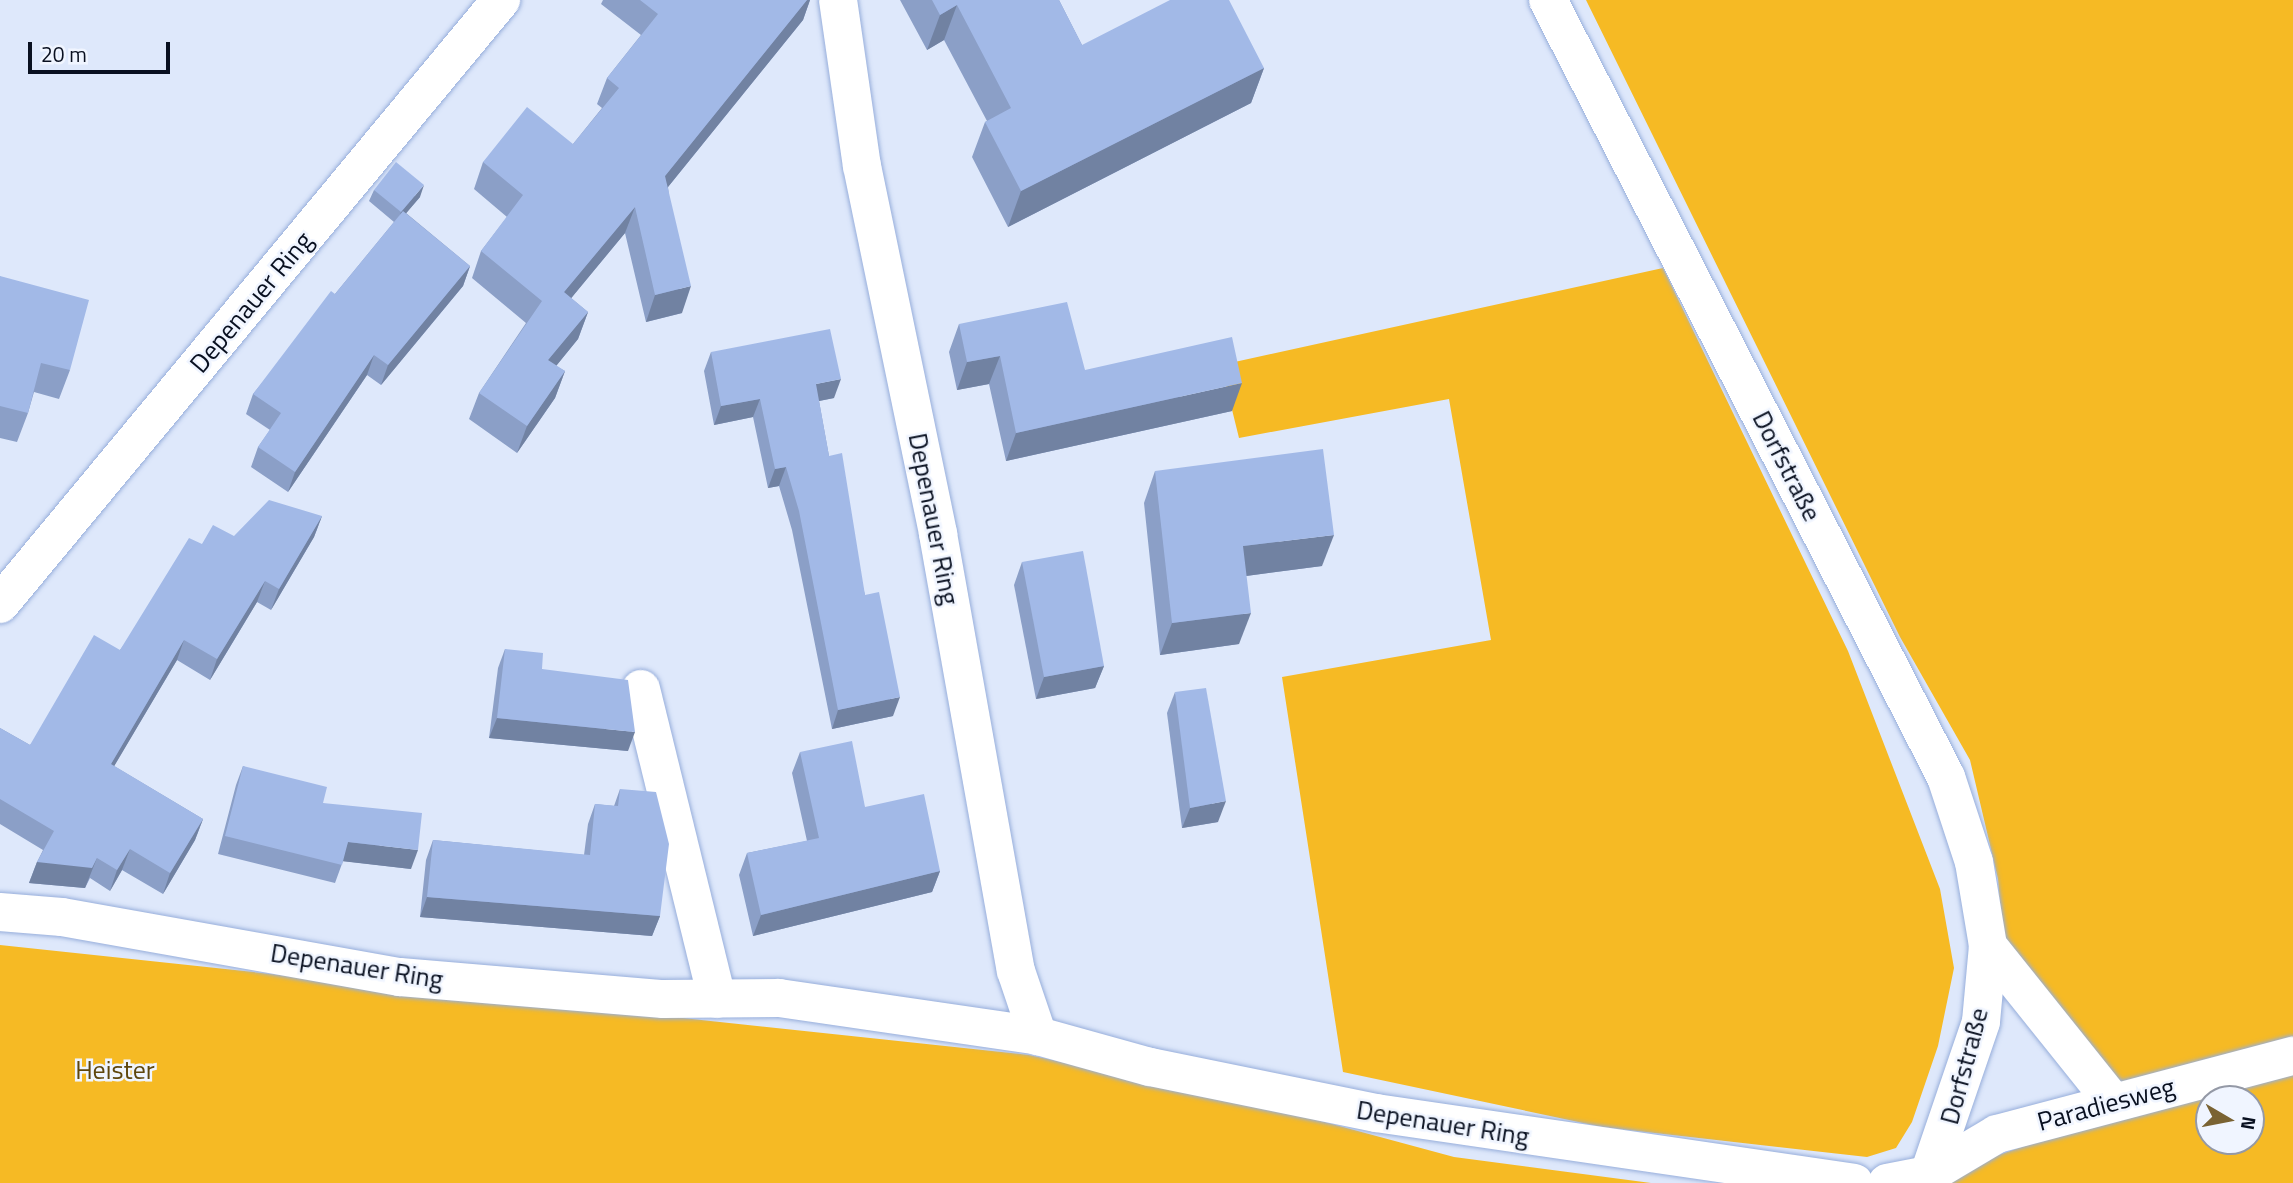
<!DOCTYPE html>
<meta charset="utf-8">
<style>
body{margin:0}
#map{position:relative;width:2293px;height:1183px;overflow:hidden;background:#dee8fb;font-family:"Titillium Web",sans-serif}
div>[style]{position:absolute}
.green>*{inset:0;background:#f6ba24}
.roads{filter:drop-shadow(0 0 2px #97aedb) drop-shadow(0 0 2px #97aedb)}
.street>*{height:38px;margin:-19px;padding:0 19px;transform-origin:19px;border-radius:19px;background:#fff}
.wall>*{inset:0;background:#8b9fc7}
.shaded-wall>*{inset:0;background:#7182a2}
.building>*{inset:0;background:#a2b9e7}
span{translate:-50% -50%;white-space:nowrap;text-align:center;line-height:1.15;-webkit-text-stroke:5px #f0f5ff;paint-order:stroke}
.street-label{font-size:26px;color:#091020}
.park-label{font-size:26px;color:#5e460d}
.north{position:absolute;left:2195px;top:1085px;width:70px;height:70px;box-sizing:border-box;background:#f0f5ff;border:2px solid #9499a6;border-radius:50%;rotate:100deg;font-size:19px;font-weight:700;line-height:28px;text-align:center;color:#091020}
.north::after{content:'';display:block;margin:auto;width:24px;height:32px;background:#7a6333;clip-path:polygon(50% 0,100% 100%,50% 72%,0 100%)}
.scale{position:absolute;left:28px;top:42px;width:142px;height:32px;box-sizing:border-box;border:4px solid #091020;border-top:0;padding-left:9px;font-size:21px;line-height:24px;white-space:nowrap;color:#091020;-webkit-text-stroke:5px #f0f5ff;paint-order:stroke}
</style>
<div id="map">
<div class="green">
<div style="clip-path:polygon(1586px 0,2293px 0,2293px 1041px,2120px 1085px,2003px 939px,1998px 879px,1970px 760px,1900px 637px)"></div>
<div style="clip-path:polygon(1663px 268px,1848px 651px,1940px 889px,1954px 968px,1938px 1046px,1912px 1122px,1896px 1148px,1867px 1157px,1602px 1127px,1343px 1072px,1282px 677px,1491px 640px,1449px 399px,1239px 438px,1221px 365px)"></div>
<div style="clip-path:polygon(0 945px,1029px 1055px,1265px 1106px,1454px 1157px,1651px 1183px,0 1183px)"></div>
<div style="clip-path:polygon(evenodd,2293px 1071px,2293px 1183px,1949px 1183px,1993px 1157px,2106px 1118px,2293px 1071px,2209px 1099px,2251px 1099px,2251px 1141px,2209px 1141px,2209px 1099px)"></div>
</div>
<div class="roads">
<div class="street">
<div style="left:838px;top:0;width:168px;rotate:81.8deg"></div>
<div style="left:862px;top:166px;width:376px;rotate:78.3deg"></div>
<div style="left:938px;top:534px;width:444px;rotate:79.9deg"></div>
<div style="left:1016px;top:971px;width:69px;rotate:71.3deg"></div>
<div style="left:1548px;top:0;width:873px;rotate:62.88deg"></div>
<div style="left:1946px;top:777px;width:89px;rotate:71.8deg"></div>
<div style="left:1974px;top:862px;width:85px;rotate:80.5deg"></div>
<div style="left:1988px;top:946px;width:76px;rotate:95.3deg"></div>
<div style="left:1981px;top:1022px;width:170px;rotate:108.9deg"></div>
<div style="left:0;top:604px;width:785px;rotate:-50.33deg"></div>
<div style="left:641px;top:689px;width:319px;rotate:76.2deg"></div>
<div style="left:0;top:912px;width:62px;rotate:4.6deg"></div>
<div style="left:62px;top:917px;width:343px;rotate:10.1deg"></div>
<div style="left:400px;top:977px;width:264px;rotate:4.8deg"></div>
<div style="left:663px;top:999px;width:116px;rotate:-0.5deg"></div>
<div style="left:779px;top:998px;width:262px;rotate:8.3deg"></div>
<div style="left:1038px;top:1036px;width:116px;rotate:15.5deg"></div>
<div style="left:1150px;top:1067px;width:231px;rotate:11.5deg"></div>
<div style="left:1376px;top:1113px;width:483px;rotate:8.3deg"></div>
<div style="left:1988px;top:946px;width:198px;rotate:51.3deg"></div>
<div style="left:1887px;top:1183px;width:42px;rotate:-11deg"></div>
<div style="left:1928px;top:1175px;width:80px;rotate:-30.7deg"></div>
<div style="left:1997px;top:1134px;width:306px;rotate:-14.8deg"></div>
</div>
</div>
<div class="wall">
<div style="clip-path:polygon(603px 0,810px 0,803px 20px,668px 187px,682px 313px,646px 322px,625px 233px,571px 298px,588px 312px,578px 339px,556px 366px,565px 371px,555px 398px,517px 453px,469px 419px,479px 393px,526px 323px,472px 278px,481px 251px,507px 217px,474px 189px,483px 162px,573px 144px,602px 108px,597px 104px,607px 78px,641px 35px,601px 4px)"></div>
<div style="clip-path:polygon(900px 0,1059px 0,1082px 45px,1264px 68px,1251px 103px,1008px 227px,972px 157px,985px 122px,987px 121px,944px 40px,927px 50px)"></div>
<div style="clip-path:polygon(374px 190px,420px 197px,406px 213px,470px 266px,463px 286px,381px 385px,367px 375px,288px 492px,251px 467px,258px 447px,270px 430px,246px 414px,253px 394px,394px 222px,369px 201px)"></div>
<div style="clip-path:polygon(0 276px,70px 370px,59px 399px,34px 392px,28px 413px,17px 442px,0 438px)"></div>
<div style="clip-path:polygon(959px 324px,1085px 370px,1232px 411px,1006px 461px,989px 384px,957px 390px,949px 352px)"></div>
<div style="clip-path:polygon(711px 352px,834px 398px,819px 401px,829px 456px,865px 595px,893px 716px,832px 729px,792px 530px,779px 486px,768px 488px,753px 417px,714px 425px,704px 371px)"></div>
<div style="clip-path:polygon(1155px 471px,1322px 566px,1246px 576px,1239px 644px,1160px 655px,1144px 503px)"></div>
<div style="clip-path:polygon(322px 516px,314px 537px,271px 610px,257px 602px,210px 680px,177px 660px,114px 766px,203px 819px,195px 840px,163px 894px,122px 870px,110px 891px,90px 878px,85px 888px,29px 883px,37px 862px,43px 850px,0 824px,0 728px,30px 745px,120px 650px,202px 544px)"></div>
<div style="clip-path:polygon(1022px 562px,1104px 666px,1095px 688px,1036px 699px,1014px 585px)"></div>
<div style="clip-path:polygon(505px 649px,542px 669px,628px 751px,489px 738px,498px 668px)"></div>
<div style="clip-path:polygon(1175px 692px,1218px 822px,1182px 828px,1167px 713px)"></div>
<div style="clip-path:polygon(800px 752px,940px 871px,932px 892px,753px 936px,739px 875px,747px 853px,807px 841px,792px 773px)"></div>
<div style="clip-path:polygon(243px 766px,323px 803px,411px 869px,343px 861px,335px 883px,218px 854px,236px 785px)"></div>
<div style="clip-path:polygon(620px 789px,660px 916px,652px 936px,420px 917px,426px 860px,433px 840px,584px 855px,588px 824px,595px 804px,614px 806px)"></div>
</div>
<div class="shaded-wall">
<div style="clip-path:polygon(807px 0,810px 0,803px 20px,655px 203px,665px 176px)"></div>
<div style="clip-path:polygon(957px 5px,944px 40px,927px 50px,940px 15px)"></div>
<div style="clip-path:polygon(1264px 68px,1251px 103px,1008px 227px,1021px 191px)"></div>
<div style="clip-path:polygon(424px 185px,420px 197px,397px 224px,401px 212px)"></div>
<div style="clip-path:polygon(635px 207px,625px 233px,554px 319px,564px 292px)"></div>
<div style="clip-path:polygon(470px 266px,463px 286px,381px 385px,388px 365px)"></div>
<div style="clip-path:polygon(691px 286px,682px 313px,646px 322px,655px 295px)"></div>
<div style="clip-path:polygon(588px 312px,578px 339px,539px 387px,548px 360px)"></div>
<div style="clip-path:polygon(374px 355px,367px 375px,288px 492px,295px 472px)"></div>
<div style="clip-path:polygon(1000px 356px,989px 384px,957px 390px,967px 362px)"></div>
<div style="clip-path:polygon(565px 371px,555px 398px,517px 453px,527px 426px)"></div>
<div style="clip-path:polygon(841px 379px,834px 398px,809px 403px,816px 384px)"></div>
<div style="clip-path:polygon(1242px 383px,1232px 411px,1006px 461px,1016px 433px)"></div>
<div style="clip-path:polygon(760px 399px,753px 417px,714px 425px,721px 406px)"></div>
<div style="clip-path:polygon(786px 467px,779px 486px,768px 488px,775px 469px)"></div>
<div style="clip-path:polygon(322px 516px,314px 537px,271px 610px,279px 589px)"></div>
<div style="clip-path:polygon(1334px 535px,1322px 566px,1231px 578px,1243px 546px)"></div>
<div style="clip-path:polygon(265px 581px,257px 602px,210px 680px,217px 659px)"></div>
<div style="clip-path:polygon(1251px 613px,1239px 644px,1160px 655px,1172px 623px)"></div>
<div style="clip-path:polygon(184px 640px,177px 660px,103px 785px,111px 764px)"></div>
<div style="clip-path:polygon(1104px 666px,1095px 688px,1036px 699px,1044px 677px)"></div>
<div style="clip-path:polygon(900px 697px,893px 716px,832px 729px,838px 710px)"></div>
<div style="clip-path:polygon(497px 718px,635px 732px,628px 751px,489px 738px)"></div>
<div style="clip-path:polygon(1226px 801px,1218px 822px,1182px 828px,1190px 808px)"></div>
<div style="clip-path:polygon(203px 819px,195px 840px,163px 894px,170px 873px)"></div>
<div style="clip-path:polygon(348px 842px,418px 850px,411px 869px,341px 861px)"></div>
<div style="clip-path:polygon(130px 849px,122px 870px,110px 891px,117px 870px)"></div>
<div style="clip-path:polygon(97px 858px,85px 888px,29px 883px,37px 862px)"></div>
<div style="clip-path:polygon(940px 871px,932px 892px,753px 936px,761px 915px)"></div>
<div style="clip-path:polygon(427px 897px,660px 916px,652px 936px,420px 917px)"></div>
</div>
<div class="building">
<div style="clip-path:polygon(640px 0,807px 0,665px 176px,691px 286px,655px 295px,635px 207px,564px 292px,588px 312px,548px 360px,565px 371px,527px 426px,479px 393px,542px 301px,481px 251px,523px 195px,483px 162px,527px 107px,573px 144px,619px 88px,607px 78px,658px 14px)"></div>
<div style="clip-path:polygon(932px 0,1059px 0,1082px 45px,1170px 0,1229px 0,1264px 68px,1021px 191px,985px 122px,1011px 108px,957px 5px,940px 15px)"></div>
<div style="clip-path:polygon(396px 162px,424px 185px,401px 212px,374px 190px)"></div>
<div style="clip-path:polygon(403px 211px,470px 266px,388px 365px,374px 355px,295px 472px,258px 447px,281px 413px,253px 394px,331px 291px,335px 294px)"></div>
<div style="clip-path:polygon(0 276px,89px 300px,70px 370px,41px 363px,28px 413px,0 406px)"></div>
<div style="clip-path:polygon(1067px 302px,1085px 370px,1232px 337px,1242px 383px,1016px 433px,1000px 356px,967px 362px,959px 324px)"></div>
<div style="clip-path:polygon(830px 329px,841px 379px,816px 384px,829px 456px,842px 453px,865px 595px,879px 592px,900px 697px,838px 710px,799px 511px,786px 467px,775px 469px,760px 399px,721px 406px,711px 352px)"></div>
<div style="clip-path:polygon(1323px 449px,1334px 535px,1243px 546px,1251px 613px,1172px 623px,1155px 471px)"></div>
<div style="clip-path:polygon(269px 500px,322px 516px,279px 589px,265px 581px,217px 659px,184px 640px,111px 764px,203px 819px,170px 873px,130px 849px,117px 870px,97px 858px,92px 868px,37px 862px,54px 831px,0 799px,0 728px,30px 745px,94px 635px,120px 650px,189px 538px,202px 544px,213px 525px,234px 536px)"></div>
<div style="clip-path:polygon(1083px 551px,1104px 666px,1044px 677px,1022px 562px)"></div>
<div style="clip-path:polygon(505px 649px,543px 653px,542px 669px,628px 680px,635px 732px,497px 718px)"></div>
<div style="clip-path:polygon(1206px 688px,1226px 801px,1190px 808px,1175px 692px)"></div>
<div style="clip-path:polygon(852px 741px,865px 807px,924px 794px,940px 871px,761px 915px,747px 853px,819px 838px,800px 752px)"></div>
<div style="clip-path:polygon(243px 766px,327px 787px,323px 803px,422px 813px,418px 850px,348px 842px,342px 865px,225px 836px)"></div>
<div style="clip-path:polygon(620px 789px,656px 792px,669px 844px,660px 916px,427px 897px,433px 840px,590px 855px,595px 804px,618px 806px)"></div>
</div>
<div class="street-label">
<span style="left:251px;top:302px;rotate:-50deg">Depenauer Ring</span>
<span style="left:1787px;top:466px;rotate:63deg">Dorfstraße</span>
<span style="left:934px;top:519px;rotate:79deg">Depenauer Ring</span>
<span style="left:357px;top:966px;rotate:9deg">Depenauer Ring</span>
<span style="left:1964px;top:1066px;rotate:-75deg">Dorfstraße</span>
<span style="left:2106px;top:1104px;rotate:-15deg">Paradiesweg</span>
<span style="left:1443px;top:1123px;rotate:9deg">Depenauer Ring</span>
</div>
<div class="park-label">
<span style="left:115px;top:1070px">Heister</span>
</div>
<div class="north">N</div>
<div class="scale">20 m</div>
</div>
